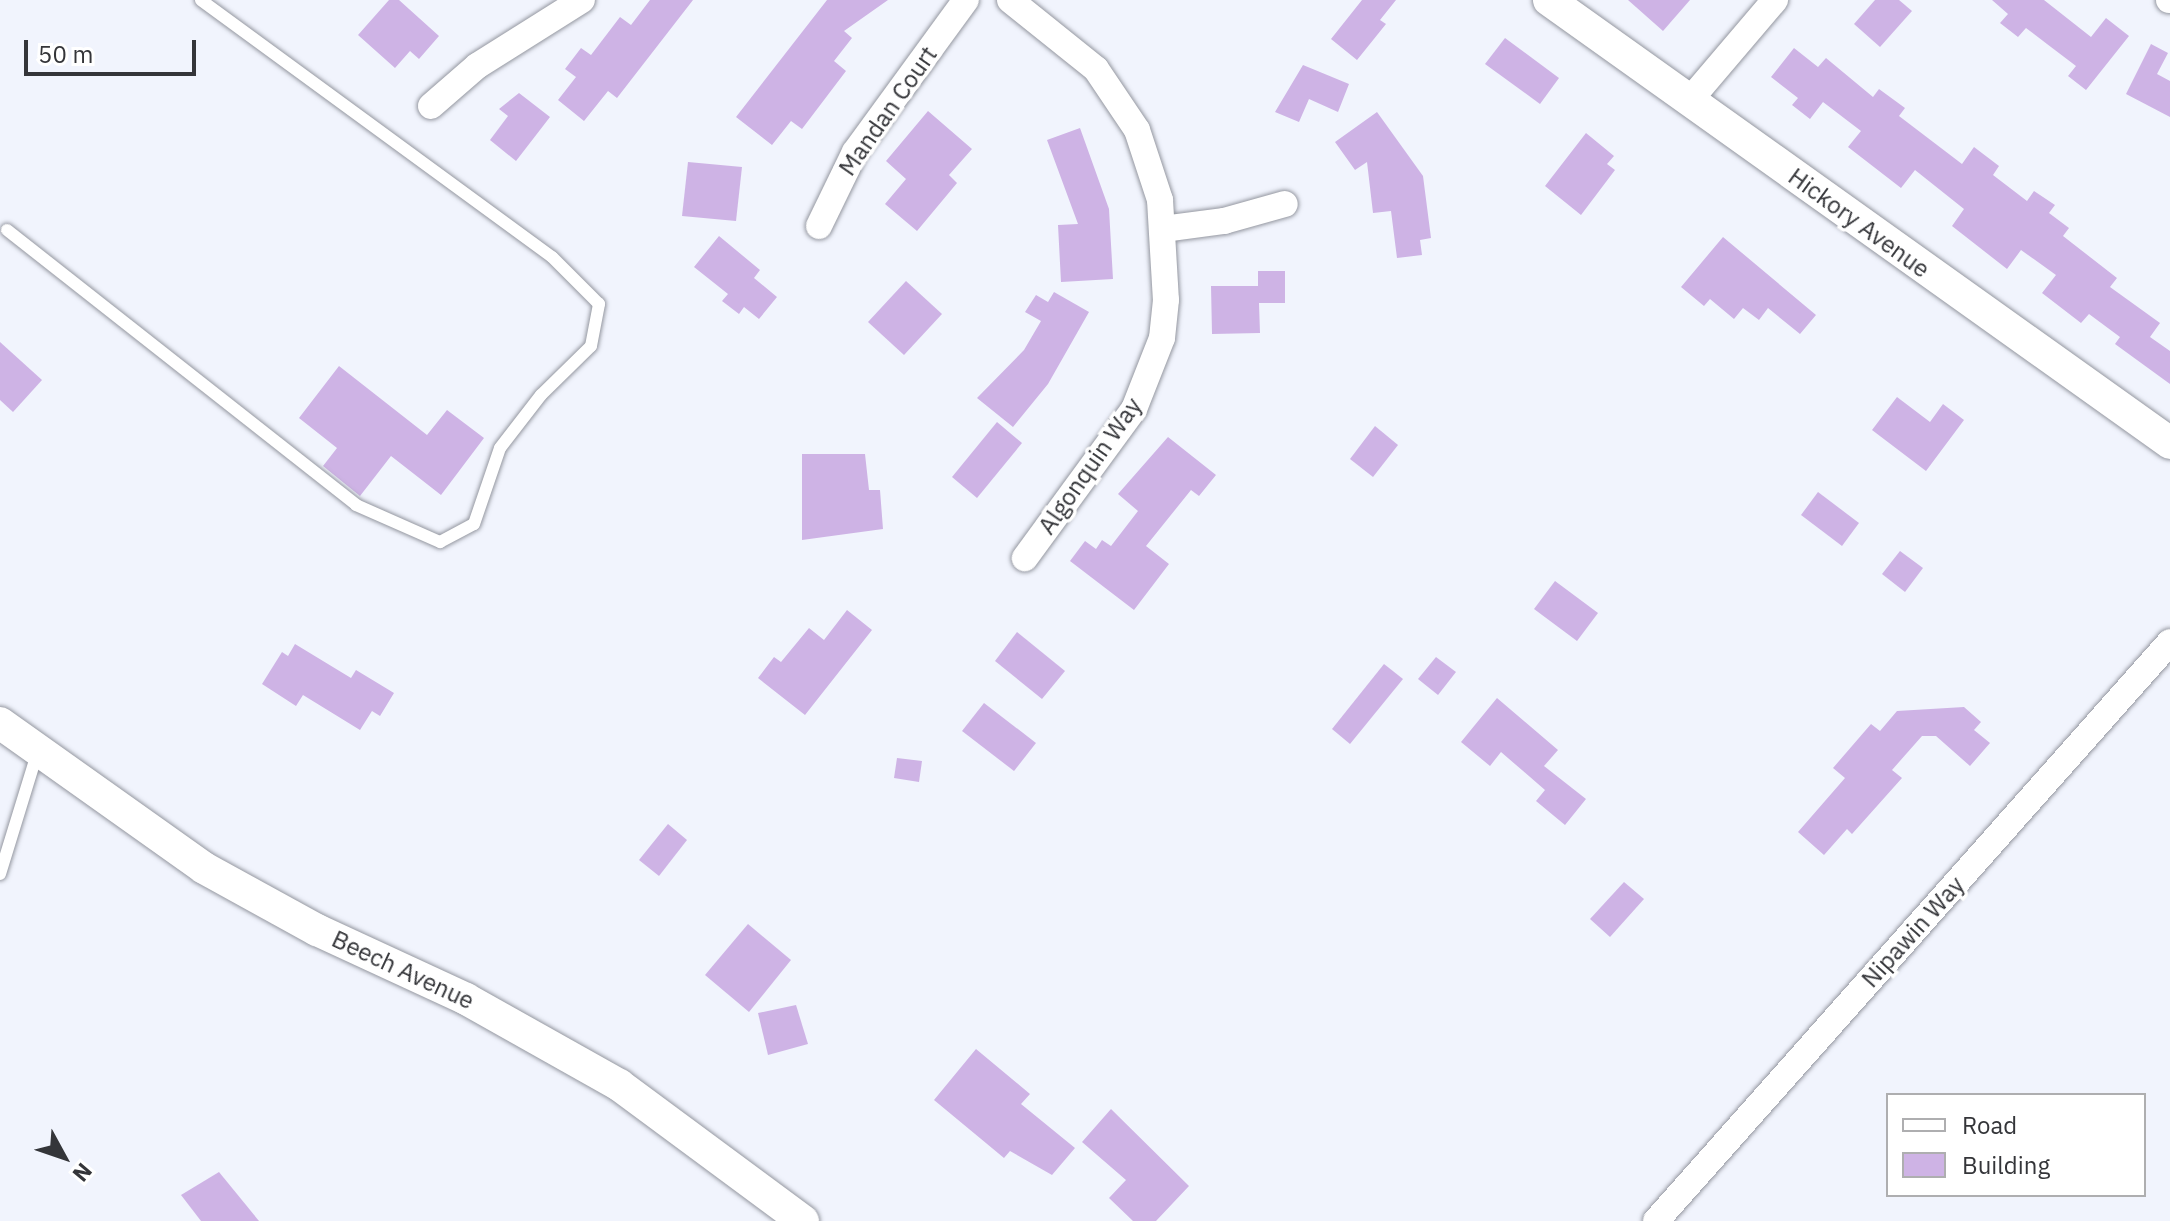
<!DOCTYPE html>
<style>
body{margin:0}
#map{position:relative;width:2170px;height:1221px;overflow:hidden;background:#f1f4fd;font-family:"IBM Plex Sans",sans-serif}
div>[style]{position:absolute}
.building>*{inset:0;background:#ceb3e5}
.roads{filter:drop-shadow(0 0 2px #9497a0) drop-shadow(0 0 2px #9497a0)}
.service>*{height:12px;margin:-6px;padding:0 6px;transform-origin:6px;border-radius:6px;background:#fff}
.minor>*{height:26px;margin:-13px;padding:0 13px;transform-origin:13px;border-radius:13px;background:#fff}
.tertiary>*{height:32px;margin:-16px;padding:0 16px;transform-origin:16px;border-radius:16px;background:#fff}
span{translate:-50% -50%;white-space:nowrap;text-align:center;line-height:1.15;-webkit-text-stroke:7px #fff;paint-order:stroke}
.street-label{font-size:24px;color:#343539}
.legend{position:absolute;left:1886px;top:1093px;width:260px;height:104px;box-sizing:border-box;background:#fff;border:2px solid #aeaeb0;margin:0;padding:10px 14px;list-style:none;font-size:24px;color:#343539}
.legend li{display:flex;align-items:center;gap:16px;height:40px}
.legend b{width:40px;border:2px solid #aeaeb0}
.north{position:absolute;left:24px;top:1117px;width:80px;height:80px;-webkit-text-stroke:6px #fff;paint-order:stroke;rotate:130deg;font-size:22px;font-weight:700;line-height:32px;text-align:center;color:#343539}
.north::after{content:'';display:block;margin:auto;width:28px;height:36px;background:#343539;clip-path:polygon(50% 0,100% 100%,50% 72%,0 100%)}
.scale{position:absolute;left:24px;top:40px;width:172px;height:36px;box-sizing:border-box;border:4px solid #343539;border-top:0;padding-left:10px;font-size:24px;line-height:28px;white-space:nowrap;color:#343539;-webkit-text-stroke:6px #fff;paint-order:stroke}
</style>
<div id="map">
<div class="building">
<div style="clip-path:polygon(389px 0,399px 0,439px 36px,419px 59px,410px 51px,395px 68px,358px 35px)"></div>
<div style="clip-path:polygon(650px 0,693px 0,617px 98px,608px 91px,584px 121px,558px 100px,576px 77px,565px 69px,581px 48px,591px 55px,620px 17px,631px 25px)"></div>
<div style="clip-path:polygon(827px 0,888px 0,844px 31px,852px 38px,834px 61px,846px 71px,802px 129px,791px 121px,772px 145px,736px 117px)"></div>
<div style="clip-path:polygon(1362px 0,1396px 0,1380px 20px,1386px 24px,1357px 60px,1331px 39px)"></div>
<div style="clip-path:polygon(1628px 0,1690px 0,1663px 31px)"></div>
<div style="clip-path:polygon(1875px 0,1899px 0,1912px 11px,1880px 47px,1854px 24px)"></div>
<div style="clip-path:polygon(1992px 0,2044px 0,2091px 37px,2106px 18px,2129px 36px,2086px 90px,2068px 76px,2076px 66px,2047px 44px,2026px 28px,2018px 37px,2000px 23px,2008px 14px)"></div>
<div style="clip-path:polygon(1505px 38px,1559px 78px,1540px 104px,1485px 64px)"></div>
<div style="clip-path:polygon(2151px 44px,2168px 53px,2157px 74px,2170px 81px,2170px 117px,2126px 94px)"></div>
<div style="clip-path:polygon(1794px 48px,1818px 67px,1826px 58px,1873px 97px,1879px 89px,1905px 108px,1899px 116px,1962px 164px,1974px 147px,1999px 166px,1993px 175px,2027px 201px,2034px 191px,2055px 205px,2049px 213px,2069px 228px,2063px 236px,2117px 278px,2110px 287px,2160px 323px,2150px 337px,2170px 351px,2170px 384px,2115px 344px,2120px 337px,2089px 314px,2081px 323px,2042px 293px,2056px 275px,2021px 250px,2007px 269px,1952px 226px,1964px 209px,1915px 170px,1901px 188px,1848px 147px,1861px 131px,1823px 102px,1810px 119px,1792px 105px,1798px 98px,1771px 77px)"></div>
<div style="clip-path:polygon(1303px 65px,1349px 84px,1338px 112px,1309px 99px,1299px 122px,1275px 112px)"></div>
<div style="clip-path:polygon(519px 93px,550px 117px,516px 161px,490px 140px,508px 116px,499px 109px)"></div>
<div style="clip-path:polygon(928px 111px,972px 149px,949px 175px,957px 183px,917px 231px,885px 204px,906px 179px,886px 161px)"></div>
<div style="clip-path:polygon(1377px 112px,1423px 176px,1431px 238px,1420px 240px,1422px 255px,1397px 258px,1391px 211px,1373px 213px,1367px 162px,1355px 170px,1335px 142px)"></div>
<div style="clip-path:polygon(1080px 128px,1109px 209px,1113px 279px,1061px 282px,1058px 225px,1078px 224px,1047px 140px)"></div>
<div style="clip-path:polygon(1586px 133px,1614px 156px,1607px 164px,1615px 170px,1581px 215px,1545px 186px)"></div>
<div style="clip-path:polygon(688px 162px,742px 167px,736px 221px,682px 216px)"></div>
<div style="clip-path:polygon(719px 236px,760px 270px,754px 278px,777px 297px,759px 319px,744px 307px,739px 314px,722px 301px,728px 294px,694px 267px)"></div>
<div style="clip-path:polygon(1723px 237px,1816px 315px,1800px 334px,1768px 308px,1759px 320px,1743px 308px,1734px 319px,1710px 299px,1704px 306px,1681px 287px)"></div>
<div style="clip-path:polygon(1258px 271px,1285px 271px,1285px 303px,1259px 303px,1260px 333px,1212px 334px,1211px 286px,1258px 286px)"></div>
<div style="clip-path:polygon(906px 281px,942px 314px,904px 355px,868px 322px)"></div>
<div style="clip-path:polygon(1054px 292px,1089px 312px,1048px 384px,1013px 427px,977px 398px,1024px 350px,1041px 321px,1025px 312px,1036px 295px,1048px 302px)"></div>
<div style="clip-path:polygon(0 342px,42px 380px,13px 412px,0 400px)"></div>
<div style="clip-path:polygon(339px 366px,427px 435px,447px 410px,484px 438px,441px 495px,391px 456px,360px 496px,323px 466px,337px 448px,299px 418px)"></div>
<div style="clip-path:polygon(1897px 397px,1930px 422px,1943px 404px,1964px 420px,1926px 471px,1872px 430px)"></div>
<div style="clip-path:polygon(997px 422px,1022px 443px,977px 498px,952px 477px)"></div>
<div style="clip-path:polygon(1375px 426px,1398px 445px,1373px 477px,1350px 459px)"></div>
<div style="clip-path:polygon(1168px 437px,1216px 475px,1199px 496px,1191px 490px,1146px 546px,1169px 564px,1134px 610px,1070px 561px,1085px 541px,1096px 549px,1102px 540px,1111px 546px,1138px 511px,1118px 494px)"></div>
<div style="clip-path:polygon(802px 454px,865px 454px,869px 490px,880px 490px,883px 529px,802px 540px)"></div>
<div style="clip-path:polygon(1818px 492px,1859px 523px,1842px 546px,1801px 515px)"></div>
<div style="clip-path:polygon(1900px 551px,1923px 568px,1905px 592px,1882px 574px)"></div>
<div style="clip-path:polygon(1555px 581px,1598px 613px,1577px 641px,1534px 609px)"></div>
<div style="clip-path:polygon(847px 610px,872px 630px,805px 715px,758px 678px,774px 657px,781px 662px,809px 628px,824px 640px)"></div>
<div style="clip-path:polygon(1017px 632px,1065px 671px,1042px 699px,995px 661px)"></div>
<div style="clip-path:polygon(295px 644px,351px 678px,356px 670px,394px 693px,380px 716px,372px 711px,360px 730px,303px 695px,296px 706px,262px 684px,282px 652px,288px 656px)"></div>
<div style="clip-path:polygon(1436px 657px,1456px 672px,1438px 695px,1418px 679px)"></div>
<div style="clip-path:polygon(1384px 664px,1403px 679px,1350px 744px,1332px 729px)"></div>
<div style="clip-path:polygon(1497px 698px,1558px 750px,1544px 766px,1586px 799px,1565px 825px,1536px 801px,1545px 790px,1501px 752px,1490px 766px,1461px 742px)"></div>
<div style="clip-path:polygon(984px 703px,1036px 743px,1014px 771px,962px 731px)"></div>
<div style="clip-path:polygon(1964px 707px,1981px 722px,1974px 730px,1990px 743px,1970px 766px,1936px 736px,1922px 736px,1892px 770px,1902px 778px,1852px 834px,1847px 829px,1824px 855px,1798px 832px,1845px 778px,1833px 768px,1871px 724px,1880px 731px,1897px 711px)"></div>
<div style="clip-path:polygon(897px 758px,922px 761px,919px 782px,894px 778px)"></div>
<div style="clip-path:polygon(668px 824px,687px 840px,659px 876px,639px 860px)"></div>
<div style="clip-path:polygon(1624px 882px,1644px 899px,1610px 937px,1590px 919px)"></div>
<div style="clip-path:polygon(748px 924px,791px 960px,749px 1012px,705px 975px)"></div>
<div style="clip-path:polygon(796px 1005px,808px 1044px,768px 1055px,758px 1013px)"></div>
<div style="clip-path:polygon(976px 1049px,1030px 1094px,1021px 1104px,1075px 1148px,1052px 1175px,1010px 1151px,1004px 1158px,934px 1100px)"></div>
<div style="clip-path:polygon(1111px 1109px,1189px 1186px,1156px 1221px,1133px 1221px,1109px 1198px,1126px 1180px,1082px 1142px)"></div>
<div style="clip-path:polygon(219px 1172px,259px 1221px,201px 1221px,181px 1195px)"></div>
</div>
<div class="roads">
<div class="service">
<div style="left:7px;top:230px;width:444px;rotate:38.2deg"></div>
<div style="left:356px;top:505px;width:92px;rotate:23.8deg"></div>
<div style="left:440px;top:542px;width:38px;rotate:-28deg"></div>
<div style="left:474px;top:524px;width:80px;rotate:-71.1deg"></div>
<div style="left:500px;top:448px;width:67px;rotate:-52.3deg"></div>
<div style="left:541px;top:395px;width:70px;rotate:-44.4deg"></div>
<div style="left:591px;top:346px;width:43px;rotate:-79.2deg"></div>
<div style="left:599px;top:304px;width:66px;rotate:-135deg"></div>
<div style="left:552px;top:257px;width:435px;rotate:-143.8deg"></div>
<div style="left:0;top:874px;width:126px;rotate:-72.9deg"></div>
</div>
<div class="minor">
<div style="left:1010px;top:0;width:110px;rotate:38.7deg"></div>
<div style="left:1096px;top:69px;width:73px;rotate:56.1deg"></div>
<div style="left:1137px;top:130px;width:74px;rotate:71.8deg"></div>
<div style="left:1160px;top:200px;width:100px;rotate:86.6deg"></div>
<div style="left:1166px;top:300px;width:38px;rotate:96deg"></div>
<div style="left:1162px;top:338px;width:76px;rotate:111.5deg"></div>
<div style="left:1134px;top:409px;width:185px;rotate:126.2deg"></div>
<div style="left:2169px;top:0;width:1px"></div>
<div style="left:1689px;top:101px;width:133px;rotate:-49.6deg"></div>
<div style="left:431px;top:106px;width:61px;rotate:-41deg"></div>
<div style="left:477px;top:66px;width:124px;rotate:-32.2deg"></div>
<div style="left:819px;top:226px;width:82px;rotate:-64.1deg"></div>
<div style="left:855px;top:152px;width:188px;rotate:-53.9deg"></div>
<div style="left:1163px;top:229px;width:62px;rotate:-7.5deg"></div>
<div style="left:1224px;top:221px;width:63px;rotate:-15.6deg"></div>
<div style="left:1656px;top:1221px;width:774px;rotate:-48.4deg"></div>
</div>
<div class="tertiary">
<div style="left:1549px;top:0;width:763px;rotate:35.5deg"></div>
<div style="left:0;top:723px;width:250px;rotate:35.4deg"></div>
<div style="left:204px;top:868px;width:129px;rotate:28.8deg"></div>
<div style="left:317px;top:930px;width:164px;rotate:24.8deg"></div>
<div style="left:466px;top:999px;width:176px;rotate:29.3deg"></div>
<div style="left:619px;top:1085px;width:229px;rotate:36.5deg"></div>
</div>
</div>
<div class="street-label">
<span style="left:888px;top:111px;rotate:-55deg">Mandan Court</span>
<span style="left:1859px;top:223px;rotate:36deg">Hickory Avenue</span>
<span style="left:1090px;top:466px;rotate:-55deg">Algonquin Way</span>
<span style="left:1913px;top:932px;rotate:-48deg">Nipawin Way</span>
<span style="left:403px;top:970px;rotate:25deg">Beech Avenue</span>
</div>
<ul class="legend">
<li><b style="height:10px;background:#fff"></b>Road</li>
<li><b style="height:22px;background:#ceb3e5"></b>Building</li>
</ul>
<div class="north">N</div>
<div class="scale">50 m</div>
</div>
